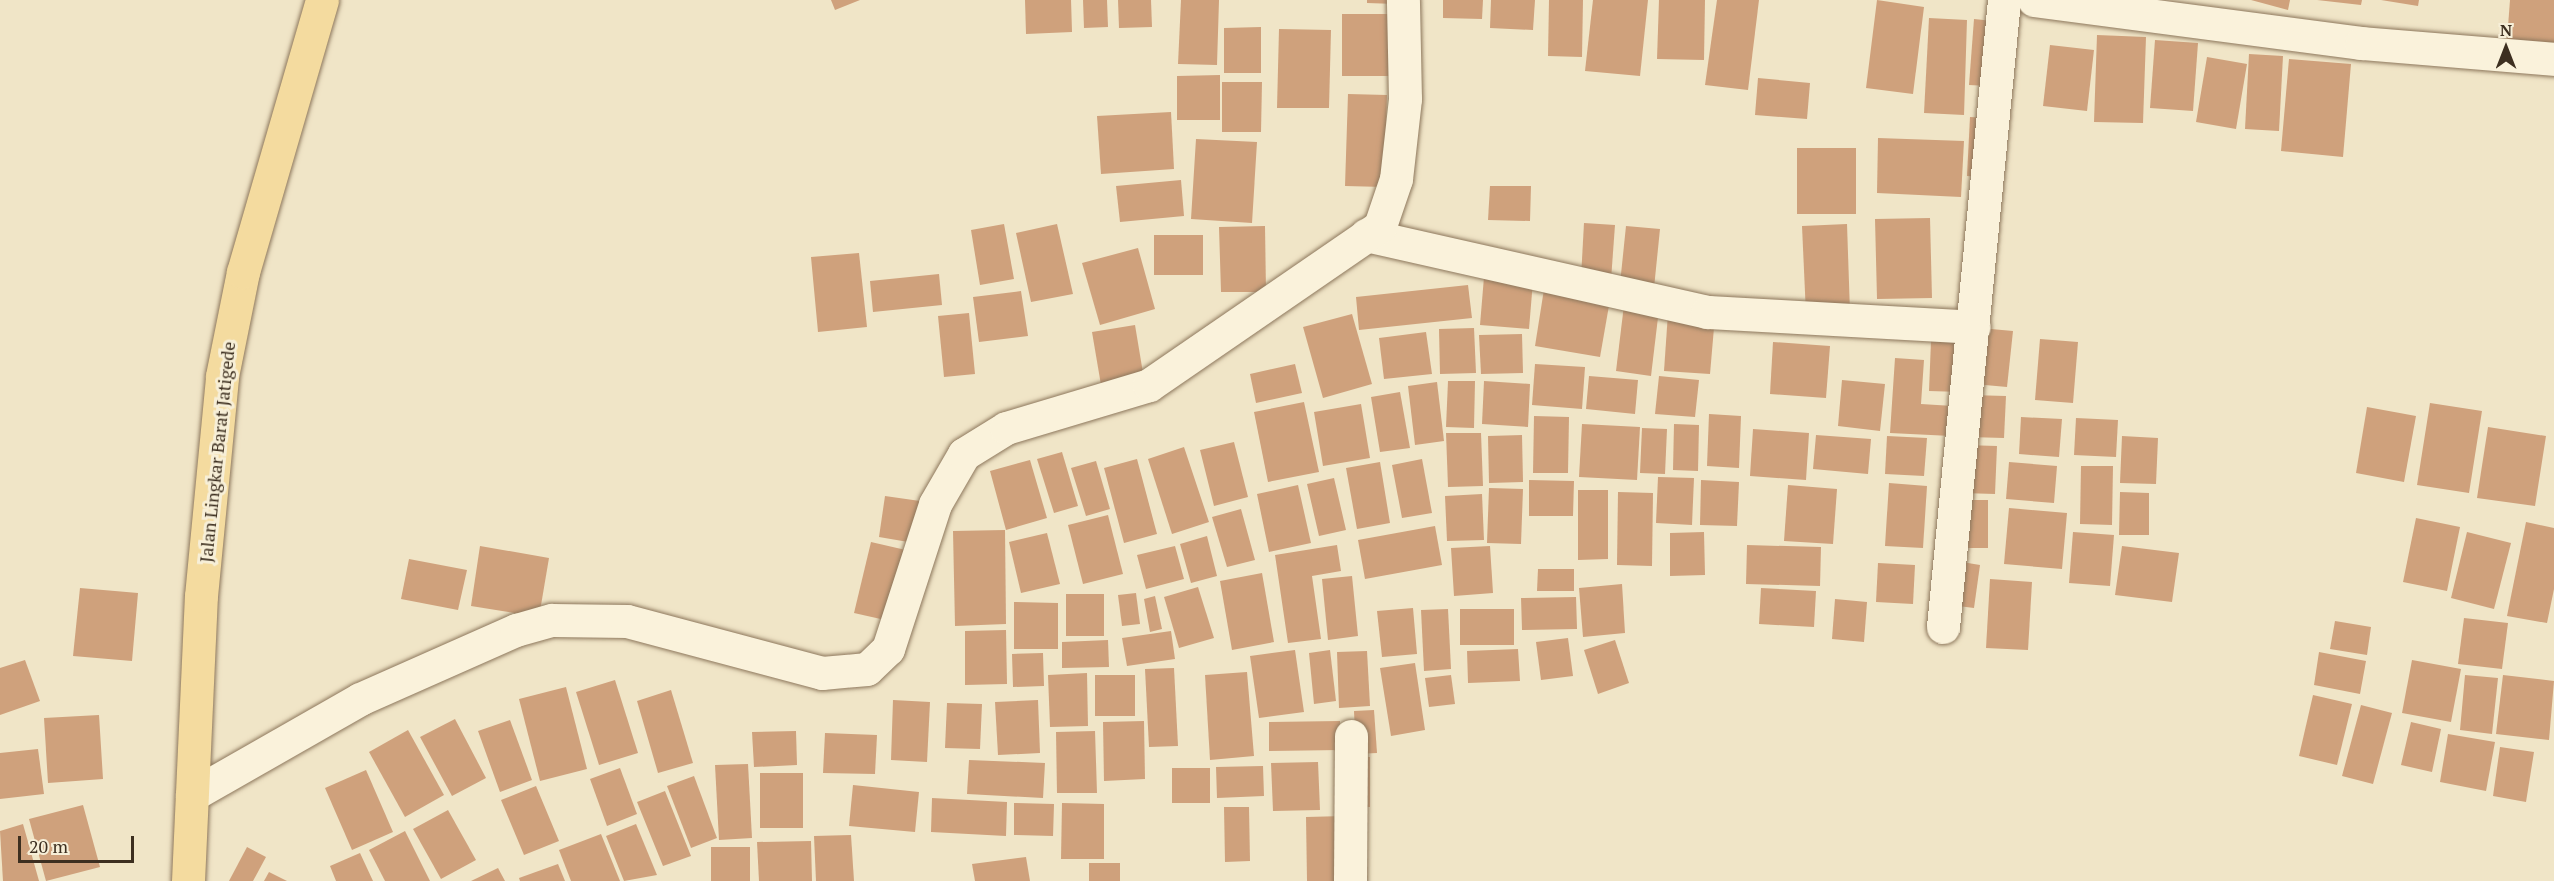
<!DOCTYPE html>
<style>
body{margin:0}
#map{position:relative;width:2554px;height:881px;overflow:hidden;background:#f0e5c7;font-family:"PT Serif",serif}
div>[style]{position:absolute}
.building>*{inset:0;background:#cfa17c}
.roads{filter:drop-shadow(0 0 2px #8d775c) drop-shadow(0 0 2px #8d775c)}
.minor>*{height:33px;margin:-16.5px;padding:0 16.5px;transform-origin:16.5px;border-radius:16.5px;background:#faf2db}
.major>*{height:33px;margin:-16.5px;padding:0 16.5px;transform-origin:16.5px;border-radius:16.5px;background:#f4db9f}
span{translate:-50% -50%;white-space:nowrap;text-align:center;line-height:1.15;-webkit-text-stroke:6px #f7efd8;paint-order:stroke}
.street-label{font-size:18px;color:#3d2f20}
.north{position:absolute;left:2476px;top:18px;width:60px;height:60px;-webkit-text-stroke:4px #f7efd8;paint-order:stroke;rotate:0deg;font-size:16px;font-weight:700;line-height:24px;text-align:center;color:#3d2f20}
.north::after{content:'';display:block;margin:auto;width:21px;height:27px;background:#3d2f20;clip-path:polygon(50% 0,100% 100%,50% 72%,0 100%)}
.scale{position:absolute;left:18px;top:836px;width:116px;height:27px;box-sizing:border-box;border:3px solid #3d2f20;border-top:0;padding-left:8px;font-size:18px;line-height:21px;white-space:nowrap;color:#3d2f20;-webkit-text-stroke:4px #f7efd8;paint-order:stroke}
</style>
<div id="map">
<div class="building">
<div style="clip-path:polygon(831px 0,860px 0,835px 10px)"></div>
<div style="clip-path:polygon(1025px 0,1071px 0,1072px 32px,1026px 34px)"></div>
<div style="clip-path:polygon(1083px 0,1107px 0,1108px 27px,1084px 28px)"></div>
<div style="clip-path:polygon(1118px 0,1151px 0,1152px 27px,1119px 28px)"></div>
<div style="clip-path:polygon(1181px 0,1219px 0,1217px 65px,1178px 64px)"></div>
<div style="clip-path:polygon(1367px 0,1396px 0,1396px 4px,1367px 3px)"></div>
<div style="clip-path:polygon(1443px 0,1483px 0,1482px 19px,1443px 18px)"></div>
<div style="clip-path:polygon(1491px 0,1535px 0,1533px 30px,1490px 28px)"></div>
<div style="clip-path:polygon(1549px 0,1583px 0,1582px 57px,1548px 56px)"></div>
<div style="clip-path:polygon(1593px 0,1648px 0,1640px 76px,1585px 71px)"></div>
<div style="clip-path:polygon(1659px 0,1705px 0,1704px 60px,1657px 59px)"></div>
<div style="clip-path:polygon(1717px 0,1759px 0,1748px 90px,1705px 85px)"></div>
<div style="clip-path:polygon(1877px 0,1924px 7px,1913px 94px,1866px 88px)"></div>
<div style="clip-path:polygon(2251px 0,2290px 0,2288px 10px)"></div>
<div style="clip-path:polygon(2317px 0,2362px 0,2361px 5px)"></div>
<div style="clip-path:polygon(2381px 0,2419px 0,2418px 6px)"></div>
<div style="clip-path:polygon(2510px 0,2554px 0,2554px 44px,2507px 40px)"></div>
<div style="clip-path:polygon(1342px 14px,1394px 14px,1394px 76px,1342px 76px)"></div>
<div style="clip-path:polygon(1929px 18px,1967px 20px,1964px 115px,1924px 113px)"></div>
<div style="clip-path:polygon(1974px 19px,1993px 21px,1988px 86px,1969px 85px)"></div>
<div style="clip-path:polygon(1261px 27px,1261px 73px,1224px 73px,1224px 28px)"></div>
<div style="clip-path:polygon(1279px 29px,1331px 30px,1329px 108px,1277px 108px)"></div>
<div style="clip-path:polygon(2097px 35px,2146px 37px,2143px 123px,2094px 122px)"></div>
<div style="clip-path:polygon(2155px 40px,2198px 43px,2193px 111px,2150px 108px)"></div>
<div style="clip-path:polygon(2050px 45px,2094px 50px,2087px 111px,2043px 106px)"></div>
<div style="clip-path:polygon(2249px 54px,2283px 56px,2279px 131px,2245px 129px)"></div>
<div style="clip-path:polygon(2207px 57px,2247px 64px,2236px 129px,2196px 122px)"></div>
<div style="clip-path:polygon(2289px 59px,2351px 64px,2343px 157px,2281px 151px)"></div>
<div style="clip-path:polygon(1220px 75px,1220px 120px,1177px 120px,1177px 76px)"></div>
<div style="clip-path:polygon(1758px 78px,1810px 83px,1807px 119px,1755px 115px)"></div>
<div style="clip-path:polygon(1222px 82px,1262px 82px,1261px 132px,1222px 132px)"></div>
<div style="clip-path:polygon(1348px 94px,1387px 95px,1384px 187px,1345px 186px)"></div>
<div style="clip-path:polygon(1171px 112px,1174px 169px,1101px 174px,1097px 116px)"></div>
<div style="clip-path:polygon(1970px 117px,1988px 118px,1985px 177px,1967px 176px)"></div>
<div style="clip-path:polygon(1878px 138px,1964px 141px,1961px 197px,1877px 193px)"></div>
<div style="clip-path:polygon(1196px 139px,1257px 142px,1252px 223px,1191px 219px)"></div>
<div style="clip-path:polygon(1797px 148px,1856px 148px,1856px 214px,1797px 214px)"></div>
<div style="clip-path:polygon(1181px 180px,1184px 216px,1120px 222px,1116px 186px)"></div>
<div style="clip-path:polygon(1490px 186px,1531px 186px,1530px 221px,1488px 220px)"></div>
<div style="clip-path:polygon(1930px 218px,1932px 298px,1877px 299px,1875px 219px)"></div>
<div style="clip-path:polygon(1584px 223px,1615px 225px,1611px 280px,1581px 278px)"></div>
<div style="clip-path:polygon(1004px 224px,1014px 279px,980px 285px,971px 230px)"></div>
<div style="clip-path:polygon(1057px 224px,1073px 294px,1031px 302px,1016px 233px)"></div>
<div style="clip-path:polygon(1847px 224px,1850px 312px,1806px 314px,1802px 226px)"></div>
<div style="clip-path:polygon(1265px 226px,1266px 292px,1221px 292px,1219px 227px)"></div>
<div style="clip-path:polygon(1626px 226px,1660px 229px,1654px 288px,1620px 284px)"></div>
<div style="clip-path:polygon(1154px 235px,1203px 235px,1203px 275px,1154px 275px)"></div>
<div style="clip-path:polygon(1138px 248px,1155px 309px,1100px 325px,1082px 263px)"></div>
<div style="clip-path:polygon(859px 253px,867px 327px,818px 332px,811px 257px)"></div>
<div style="clip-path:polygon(939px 274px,942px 305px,873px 312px,870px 281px)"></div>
<div style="clip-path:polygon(1484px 277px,1533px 281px,1529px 329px,1480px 325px)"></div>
<div style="clip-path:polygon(1545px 283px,1611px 294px,1600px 357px,1535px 346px)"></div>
<div style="clip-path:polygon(1468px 285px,1472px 318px,1359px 330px,1356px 297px)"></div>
<div style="clip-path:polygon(1021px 291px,1028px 336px,979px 342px,973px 297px)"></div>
<div style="clip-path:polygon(1624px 305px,1659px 309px,1651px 376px,1616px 371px)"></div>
<div style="clip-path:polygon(969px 313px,975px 374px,944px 377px,938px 316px)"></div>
<div style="clip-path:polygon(1668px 313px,1715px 316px,1710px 374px,1664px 371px)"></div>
<div style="clip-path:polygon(1352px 314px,1372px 384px,1323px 398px,1303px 327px)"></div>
<div style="clip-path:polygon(1135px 325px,1144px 379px,1101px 385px,1092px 332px)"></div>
<div style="clip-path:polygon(1474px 328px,1476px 373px,1440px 374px,1439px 329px)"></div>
<div style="clip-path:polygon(1980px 328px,2013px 331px,2007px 387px,1974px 384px)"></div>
<div style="clip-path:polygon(1426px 332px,1432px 374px,1384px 379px,1379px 338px)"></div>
<div style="clip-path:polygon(1522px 334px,1523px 373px,1481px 374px,1479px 335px)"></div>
<div style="clip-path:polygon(2040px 339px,2078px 342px,2073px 403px,2035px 400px)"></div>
<div style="clip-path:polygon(1931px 341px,1964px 342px,1961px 392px,1929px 391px)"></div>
<div style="clip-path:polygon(1773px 342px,1830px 346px,1826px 398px,1770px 394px)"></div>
<div style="clip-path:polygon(1895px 358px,1924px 360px,1921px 404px,1953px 406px,1951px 436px,1890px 433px)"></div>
<div style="clip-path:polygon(1295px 364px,1302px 393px,1256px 403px,1250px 374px)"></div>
<div style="clip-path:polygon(1535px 364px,1585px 367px,1582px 409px,1532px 405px)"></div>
<div style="clip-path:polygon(1589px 376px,1638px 380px,1635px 414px,1586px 409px)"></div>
<div style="clip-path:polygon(1659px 376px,1699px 380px,1695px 417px,1655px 414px)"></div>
<div style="clip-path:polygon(1842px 380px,1885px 384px,1880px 431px,1838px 426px)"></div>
<div style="clip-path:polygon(1448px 381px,1475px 381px,1474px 428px,1446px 427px)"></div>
<div style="clip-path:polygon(1484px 381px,1530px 384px,1528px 427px,1482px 424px)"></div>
<div style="clip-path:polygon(1437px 382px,1444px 441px,1415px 445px,1408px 386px)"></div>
<div style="clip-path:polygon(1400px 392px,1410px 448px,1380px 452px,1371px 397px)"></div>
<div style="clip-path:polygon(1970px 395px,2006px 396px,2004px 438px,1969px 437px)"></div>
<div style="clip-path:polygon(1304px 402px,1319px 472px,1268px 482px,1254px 412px)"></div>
<div style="clip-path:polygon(2430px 403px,2482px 411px,2469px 493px,2417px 485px)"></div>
<div style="clip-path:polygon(1361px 404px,1370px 458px,1323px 466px,1314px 412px)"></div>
<div style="clip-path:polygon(2367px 407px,2416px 416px,2404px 482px,2356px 473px)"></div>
<div style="clip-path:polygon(1709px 414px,1741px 416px,1739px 468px,1707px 466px)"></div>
<div style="clip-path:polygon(1534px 416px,1569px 417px,1568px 473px,1533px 473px)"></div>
<div style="clip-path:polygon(2021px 417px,2062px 419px,2059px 457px,2019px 454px)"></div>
<div style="clip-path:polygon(2076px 418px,2118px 420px,2116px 457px,2074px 455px)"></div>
<div style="clip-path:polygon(1582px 424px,1640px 427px,1637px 480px,1579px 477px)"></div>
<div style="clip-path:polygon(1674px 424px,1699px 425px,1698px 471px,1673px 470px)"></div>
<div style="clip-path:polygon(2488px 427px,2546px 436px,2535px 506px,2477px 498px)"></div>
<div style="clip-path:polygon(1642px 428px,1667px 429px,1665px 474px,1640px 473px)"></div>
<div style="clip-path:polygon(1753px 429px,1809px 433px,1806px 480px,1750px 476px)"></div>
<div style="clip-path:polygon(1446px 433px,1481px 433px,1483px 486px,1448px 487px)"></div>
<div style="clip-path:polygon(1522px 435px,1523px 482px,1489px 483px,1488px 436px)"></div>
<div style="clip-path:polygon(1816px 435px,1871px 439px,1868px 474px,1813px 469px)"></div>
<div style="clip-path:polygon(1887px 436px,1927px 438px,1924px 476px,1885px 474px)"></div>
<div style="clip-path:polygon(2122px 436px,2158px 438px,2156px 484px,2120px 483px)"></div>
<div style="clip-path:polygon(1234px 442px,1248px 497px,1214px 506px,1200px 450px)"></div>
<div style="clip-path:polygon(1964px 445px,1997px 446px,1995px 494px,1962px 493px)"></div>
<div style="clip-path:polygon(1184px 447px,1209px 522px,1172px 534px,1148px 459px)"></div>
<div style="clip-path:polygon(1062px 452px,1078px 506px,1054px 513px,1037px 459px)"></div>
<div style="clip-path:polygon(1137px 459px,1157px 534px,1124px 543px,1104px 468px)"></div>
<div style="clip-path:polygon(1422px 459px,1432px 513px,1402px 518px,1392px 465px)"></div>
<div style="clip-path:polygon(1030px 460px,1047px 518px,1006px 530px,990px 471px)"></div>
<div style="clip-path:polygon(1096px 461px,1110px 509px,1086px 516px,1071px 468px)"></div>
<div style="clip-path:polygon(1380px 462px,1390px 523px,1357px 529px,1346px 468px)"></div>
<div style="clip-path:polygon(2009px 462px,2057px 466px,2054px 503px,2006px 499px)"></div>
<div style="clip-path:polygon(2081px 466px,2113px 466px,2112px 525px,2080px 524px)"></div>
<div style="clip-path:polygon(1658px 477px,1694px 478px,1692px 525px,1656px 523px)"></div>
<div style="clip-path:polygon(1334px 478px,1346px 530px,1319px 536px,1307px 484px)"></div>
<div style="clip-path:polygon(1529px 480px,1574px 481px,1573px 516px,1529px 516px)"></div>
<div style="clip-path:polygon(1701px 480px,1739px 482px,1737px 526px,1700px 525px)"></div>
<div style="clip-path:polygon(1889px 483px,1927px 486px,1923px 548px,1885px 546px)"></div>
<div style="clip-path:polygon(1298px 485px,1311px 543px,1269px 552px,1257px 494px)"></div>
<div style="clip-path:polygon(1788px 485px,1837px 489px,1833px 544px,1784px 541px)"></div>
<div style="clip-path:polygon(1489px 488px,1523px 489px,1521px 544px,1487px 543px)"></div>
<div style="clip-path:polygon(1578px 490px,1608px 490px,1608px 559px,1578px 560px)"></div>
<div style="clip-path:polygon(1618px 492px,1653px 493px,1652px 566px,1617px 565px)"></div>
<div style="clip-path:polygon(2120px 492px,2149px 493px,2149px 535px,2119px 535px)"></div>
<div style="clip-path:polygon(1482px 494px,1484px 540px,1447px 541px,1445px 496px)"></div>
<div style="clip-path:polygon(885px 496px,927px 502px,920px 544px,879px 537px)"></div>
<div style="clip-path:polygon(1960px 500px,1988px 500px,1988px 548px,1959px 548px)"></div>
<div style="clip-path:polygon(2009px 508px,2067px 513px,2062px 569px,2004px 564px)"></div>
<div style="clip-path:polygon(1241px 509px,1255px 560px,1227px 567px,1212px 517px)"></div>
<div style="clip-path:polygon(1108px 515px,1123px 574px,1083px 584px,1068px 525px)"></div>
<div style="clip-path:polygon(2416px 518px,2460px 527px,2447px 591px,2403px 582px)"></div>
<div style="clip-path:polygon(2526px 522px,2554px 528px,2554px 589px,2547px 623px,2507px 616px)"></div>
<div style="clip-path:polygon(1435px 526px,1442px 565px,1365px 579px,1358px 540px)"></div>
<div style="clip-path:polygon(1005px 530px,1006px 624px,955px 626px,953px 531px)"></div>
<div style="clip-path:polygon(1704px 532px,1705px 575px,1670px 576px,1670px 533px)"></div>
<div style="clip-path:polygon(2073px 532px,2114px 535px,2110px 586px,2069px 583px)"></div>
<div style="clip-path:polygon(2467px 532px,2511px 543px,2494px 609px,2451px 598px)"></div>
<div style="clip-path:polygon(1047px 533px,1060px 584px,1021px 593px,1009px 542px)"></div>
<div style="clip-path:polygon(1207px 536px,1217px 576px,1191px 583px,1180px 544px)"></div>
<div style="clip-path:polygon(871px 542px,910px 551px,894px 622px,854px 613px)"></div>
<div style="clip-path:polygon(1337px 545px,1341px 571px,1312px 576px,1321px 639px,1288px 643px,1275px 555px)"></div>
<div style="clip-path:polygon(1747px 545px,1821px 547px,1820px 586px,1746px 584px)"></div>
<div style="clip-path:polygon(480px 546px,549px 558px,539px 617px,471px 606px)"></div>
<div style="clip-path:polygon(1175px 546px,1184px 579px,1146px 589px,1137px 555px)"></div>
<div style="clip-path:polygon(1490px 546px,1493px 593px,1454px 596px,1451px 548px)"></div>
<div style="clip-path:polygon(2122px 546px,2179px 553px,2172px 602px,2115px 595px)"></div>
<div style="clip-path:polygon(409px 559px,467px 570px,458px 610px,401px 599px)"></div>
<div style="clip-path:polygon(1956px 561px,1980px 565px,1974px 608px,1950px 605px)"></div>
<div style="clip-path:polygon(1878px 563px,1915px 565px,1913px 604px,1876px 602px)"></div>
<div style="clip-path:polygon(1538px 569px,1574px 569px,1574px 591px,1537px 591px)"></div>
<div style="clip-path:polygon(1262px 573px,1274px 642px,1232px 650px,1220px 581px)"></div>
<div style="clip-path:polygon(1352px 576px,1358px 636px,1328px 640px,1322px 579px)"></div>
<div style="clip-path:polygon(1990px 579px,2032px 582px,2028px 650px,1986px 648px)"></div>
<div style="clip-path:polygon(1622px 584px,1625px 633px,1583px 637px,1579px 588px)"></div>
<div style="clip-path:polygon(1198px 587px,1214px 638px,1179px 648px,1164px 597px)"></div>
<div style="clip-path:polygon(80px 588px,138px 593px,132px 661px,73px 656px)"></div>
<div style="clip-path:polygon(1761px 588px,1816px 591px,1814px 627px,1759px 624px)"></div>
<div style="clip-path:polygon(1136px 593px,1140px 624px,1122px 626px,1118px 595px)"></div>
<div style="clip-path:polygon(1066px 594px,1104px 594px,1104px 636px,1066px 636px)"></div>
<div style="clip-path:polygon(1155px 596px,1162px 629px,1150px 632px,1144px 599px)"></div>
<div style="clip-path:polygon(1576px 597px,1577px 629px,1522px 630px,1521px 598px)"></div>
<div style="clip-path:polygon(1835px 599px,1867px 602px,1864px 642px,1832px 639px)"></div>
<div style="clip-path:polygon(1014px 602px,1058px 603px,1058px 649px,1014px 649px)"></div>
<div style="clip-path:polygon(1413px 608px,1417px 654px,1382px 657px,1377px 611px)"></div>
<div style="clip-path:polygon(1448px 609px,1451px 669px,1424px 671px,1421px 610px)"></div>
<div style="clip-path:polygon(1460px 609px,1514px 609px,1514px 645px,1460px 645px)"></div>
<div style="clip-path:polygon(2464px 618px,2508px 623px,2502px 669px,2458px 664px)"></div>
<div style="clip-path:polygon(2335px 621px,2371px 627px,2367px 655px,2330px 649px)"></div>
<div style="clip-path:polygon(1006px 630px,1007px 684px,965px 685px,965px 631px)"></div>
<div style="clip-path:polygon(1171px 631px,1175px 659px,1127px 666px,1122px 638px)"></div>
<div style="clip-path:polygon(1568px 638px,1573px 676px,1541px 680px,1536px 642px)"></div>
<div style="clip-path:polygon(1108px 640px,1109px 667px,1062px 668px,1062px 642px)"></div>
<div style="clip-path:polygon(1615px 640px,1629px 683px,1598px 694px,1584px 650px)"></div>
<div style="clip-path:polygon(1518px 649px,1520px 681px,1468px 683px,1467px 651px)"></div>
<div style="clip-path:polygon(1295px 650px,1304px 712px,1259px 718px,1250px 656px)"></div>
<div style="clip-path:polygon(1330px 650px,1336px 701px,1314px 704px,1309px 653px)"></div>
<div style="clip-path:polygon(1367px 651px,1370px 706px,1339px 708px,1337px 652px)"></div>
<div style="clip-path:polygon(2319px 652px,2366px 661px,2360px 694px,2314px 685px)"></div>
<div style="clip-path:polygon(1043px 653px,1044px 686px,1013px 687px,1012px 654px)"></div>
<div style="clip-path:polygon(25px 660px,40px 701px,0 715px,0 668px)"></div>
<div style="clip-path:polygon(2412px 660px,2461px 669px,2451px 722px,2402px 713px)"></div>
<div style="clip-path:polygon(1415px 663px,1425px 730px,1391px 736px,1380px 668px)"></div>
<div style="clip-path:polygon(1174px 668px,1178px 746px,1149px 747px,1145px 669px)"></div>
<div style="clip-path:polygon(1247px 672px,1254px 756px,1210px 760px,1205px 675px)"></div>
<div style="clip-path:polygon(1087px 673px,1088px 726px,1050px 727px,1048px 675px)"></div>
<div style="clip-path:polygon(1095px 675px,1135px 675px,1135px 716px,1095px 716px)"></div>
<div style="clip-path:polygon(1451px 675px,1455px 704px,1429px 707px,1425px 678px)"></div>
<div style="clip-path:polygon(2465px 675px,2498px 678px,2492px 734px,2460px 730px)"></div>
<div style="clip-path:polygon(2503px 675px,2554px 681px,2549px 740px,2496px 734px)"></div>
<div style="clip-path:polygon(615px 680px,638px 753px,599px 765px,576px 692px)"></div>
<div style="clip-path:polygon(566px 687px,587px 769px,540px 781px,519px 699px)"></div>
<div style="clip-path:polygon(671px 690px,693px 763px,658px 773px,637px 701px)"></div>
<div style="clip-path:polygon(2313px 695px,2352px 704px,2337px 765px,2299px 756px)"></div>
<div style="clip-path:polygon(893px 700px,930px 702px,927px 762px,891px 760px)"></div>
<div style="clip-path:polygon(1038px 700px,1040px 753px,998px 755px,995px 702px)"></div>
<div style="clip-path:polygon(947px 703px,982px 704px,980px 749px,945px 748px)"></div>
<div style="clip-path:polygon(2361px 705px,2392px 713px,2373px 784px,2342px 776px)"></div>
<div style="clip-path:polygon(1374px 710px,1377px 753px,1356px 754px,1354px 711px)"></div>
<div style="clip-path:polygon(99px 715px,103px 779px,48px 783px,44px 718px)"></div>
<div style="clip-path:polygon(455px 719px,486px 778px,452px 796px,420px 737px)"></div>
<div style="clip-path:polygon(510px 720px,532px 780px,500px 792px,478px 731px)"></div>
<div style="clip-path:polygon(1144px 721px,1145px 779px,1104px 781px,1103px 722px)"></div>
<div style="clip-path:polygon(1340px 721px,1340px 750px,1269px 751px,1269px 722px)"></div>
<div style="clip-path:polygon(2411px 722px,2441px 729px,2432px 772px,2401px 765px)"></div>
<div style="clip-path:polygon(408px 730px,444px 795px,405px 817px,369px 752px)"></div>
<div style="clip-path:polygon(796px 731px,797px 765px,754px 767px,752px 732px)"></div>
<div style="clip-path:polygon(1095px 731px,1097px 793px,1057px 793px,1056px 732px)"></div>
<div style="clip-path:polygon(825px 733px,877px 735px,875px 774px,823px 773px)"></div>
<div style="clip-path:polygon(2448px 734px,2495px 742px,2486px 791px,2440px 782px)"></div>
<div style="clip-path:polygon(2500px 747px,2534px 752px,2526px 802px,2493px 796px)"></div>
<div style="clip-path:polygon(38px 749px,44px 794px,0 799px,0 753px)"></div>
<div style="clip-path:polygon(1354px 757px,1370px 757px,1370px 807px,1354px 807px)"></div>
<div style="clip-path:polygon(969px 760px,1045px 763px,1043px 798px,967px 794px)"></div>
<div style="clip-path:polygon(1318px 762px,1320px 810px,1273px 811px,1271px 763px)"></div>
<div style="clip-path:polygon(748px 764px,752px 838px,719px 840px,715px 765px)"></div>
<div style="clip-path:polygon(1263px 766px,1264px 796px,1217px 798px,1216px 767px)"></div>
<div style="clip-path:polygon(620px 768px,637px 814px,607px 826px,590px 779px)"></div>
<div style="clip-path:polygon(1172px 768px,1210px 768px,1210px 803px,1172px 803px)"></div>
<div style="clip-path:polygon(366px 770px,393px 832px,352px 850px,325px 788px)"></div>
<div style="clip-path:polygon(760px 773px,803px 773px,803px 828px,760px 828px)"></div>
<div style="clip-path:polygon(694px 776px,717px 838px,691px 848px,667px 786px)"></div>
<div style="clip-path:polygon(853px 785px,919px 792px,915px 832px,849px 826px)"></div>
<div style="clip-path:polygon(536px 786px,559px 841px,524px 855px,501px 800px)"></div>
<div style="clip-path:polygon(665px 791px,691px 856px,663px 866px,637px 802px)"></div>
<div style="clip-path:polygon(932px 798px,1007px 802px,1006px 836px,931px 832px)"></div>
<div style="clip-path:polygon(1014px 803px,1054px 804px,1053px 836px,1014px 835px)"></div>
<div style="clip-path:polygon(1062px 803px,1104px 804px,1104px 859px,1061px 859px)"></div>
<div style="clip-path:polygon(83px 805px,100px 867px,46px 881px,29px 819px)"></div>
<div style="clip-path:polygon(1224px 807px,1249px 807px,1250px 861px,1225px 862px)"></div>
<div style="clip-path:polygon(448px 810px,476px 860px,441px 879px,413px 829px)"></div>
<div style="clip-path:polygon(1344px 816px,1345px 881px,1307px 881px,1306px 817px)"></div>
<div style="clip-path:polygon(23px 824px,39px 881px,3px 881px,0 831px)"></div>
<div style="clip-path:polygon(636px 824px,657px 875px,624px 881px,606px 836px)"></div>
<div style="clip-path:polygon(405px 831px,430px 881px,385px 881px,369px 850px)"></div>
<div style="clip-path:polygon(601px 834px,620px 881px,571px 881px,559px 850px)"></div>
<div style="clip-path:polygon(851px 835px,854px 881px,816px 881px,814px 836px)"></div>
<div style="clip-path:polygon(811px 841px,812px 881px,759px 881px,757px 842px)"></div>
<div style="clip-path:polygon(247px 847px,266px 857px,253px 881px,229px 881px)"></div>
<div style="clip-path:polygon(711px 847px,750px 847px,750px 881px,711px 881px)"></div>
<div style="clip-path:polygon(360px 853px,373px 881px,336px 881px,330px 866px)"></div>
<div style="clip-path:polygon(1026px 857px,1030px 881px,975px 881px,972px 864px)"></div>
<div style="clip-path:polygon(1089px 863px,1120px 863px,1120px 881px,1089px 881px)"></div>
<div style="clip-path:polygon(558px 864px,565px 881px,520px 881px,519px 878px)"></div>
<div style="clip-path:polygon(498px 868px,505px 881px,471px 881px)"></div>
<div style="clip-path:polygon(269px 872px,287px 881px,264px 881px)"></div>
</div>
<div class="roads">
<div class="minor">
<div style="left:2034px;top:0;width:330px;rotate:7.5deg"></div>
<div style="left:2361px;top:43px;width:194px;rotate:4.7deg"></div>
<div style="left:1366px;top:235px;width:350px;rotate:12.7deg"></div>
<div style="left:1707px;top:312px;width:267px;rotate:3.2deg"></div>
<div style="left:1943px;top:627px;width:630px;rotate:-84.44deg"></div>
<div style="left:192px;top:795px;width:193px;rotate:-29.7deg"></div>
<div style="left:360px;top:699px;width:171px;rotate:-23.9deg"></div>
<div style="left:516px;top:630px;width:37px;rotate:-16deg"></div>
<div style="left:552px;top:620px;width:75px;rotate:0.8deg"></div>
<div style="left:627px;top:621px;width:202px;rotate:14.9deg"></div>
<div style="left:822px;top:673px;width:45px;rotate:-5.1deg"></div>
<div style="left:867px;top:669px;width:29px;rotate:-44deg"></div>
<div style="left:888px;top:649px;width:152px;rotate:-72deg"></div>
<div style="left:935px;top:504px;width:58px;rotate:-59.9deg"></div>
<div style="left:964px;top:454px;width:49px;rotate:-31.8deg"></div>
<div style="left:1006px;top:428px;width:149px;rotate:-16.7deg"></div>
<div style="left:1149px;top:385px;width:280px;rotate:-34.5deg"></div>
<div style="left:1380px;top:226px;width:50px;rotate:-71.2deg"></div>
<div style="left:1396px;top:179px;width:81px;rotate:-83.6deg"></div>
<div style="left:1405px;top:99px;width:99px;rotate:-91.2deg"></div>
<div style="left:1350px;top:881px;width:145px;rotate:-89.6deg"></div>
</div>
<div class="major">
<div style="left:188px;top:881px;width:285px;rotate:-87.4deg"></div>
<div style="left:201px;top:596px;width:221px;rotate:-84.5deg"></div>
<div style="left:222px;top:376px;width:106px;rotate:-78.6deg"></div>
<div style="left:243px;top:272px;width:283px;rotate:-73.8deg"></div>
</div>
</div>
<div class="street-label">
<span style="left:217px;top:452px;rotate:-84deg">Jalan Lingkar Barat Jatigede</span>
</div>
<div class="north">N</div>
<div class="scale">20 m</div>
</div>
